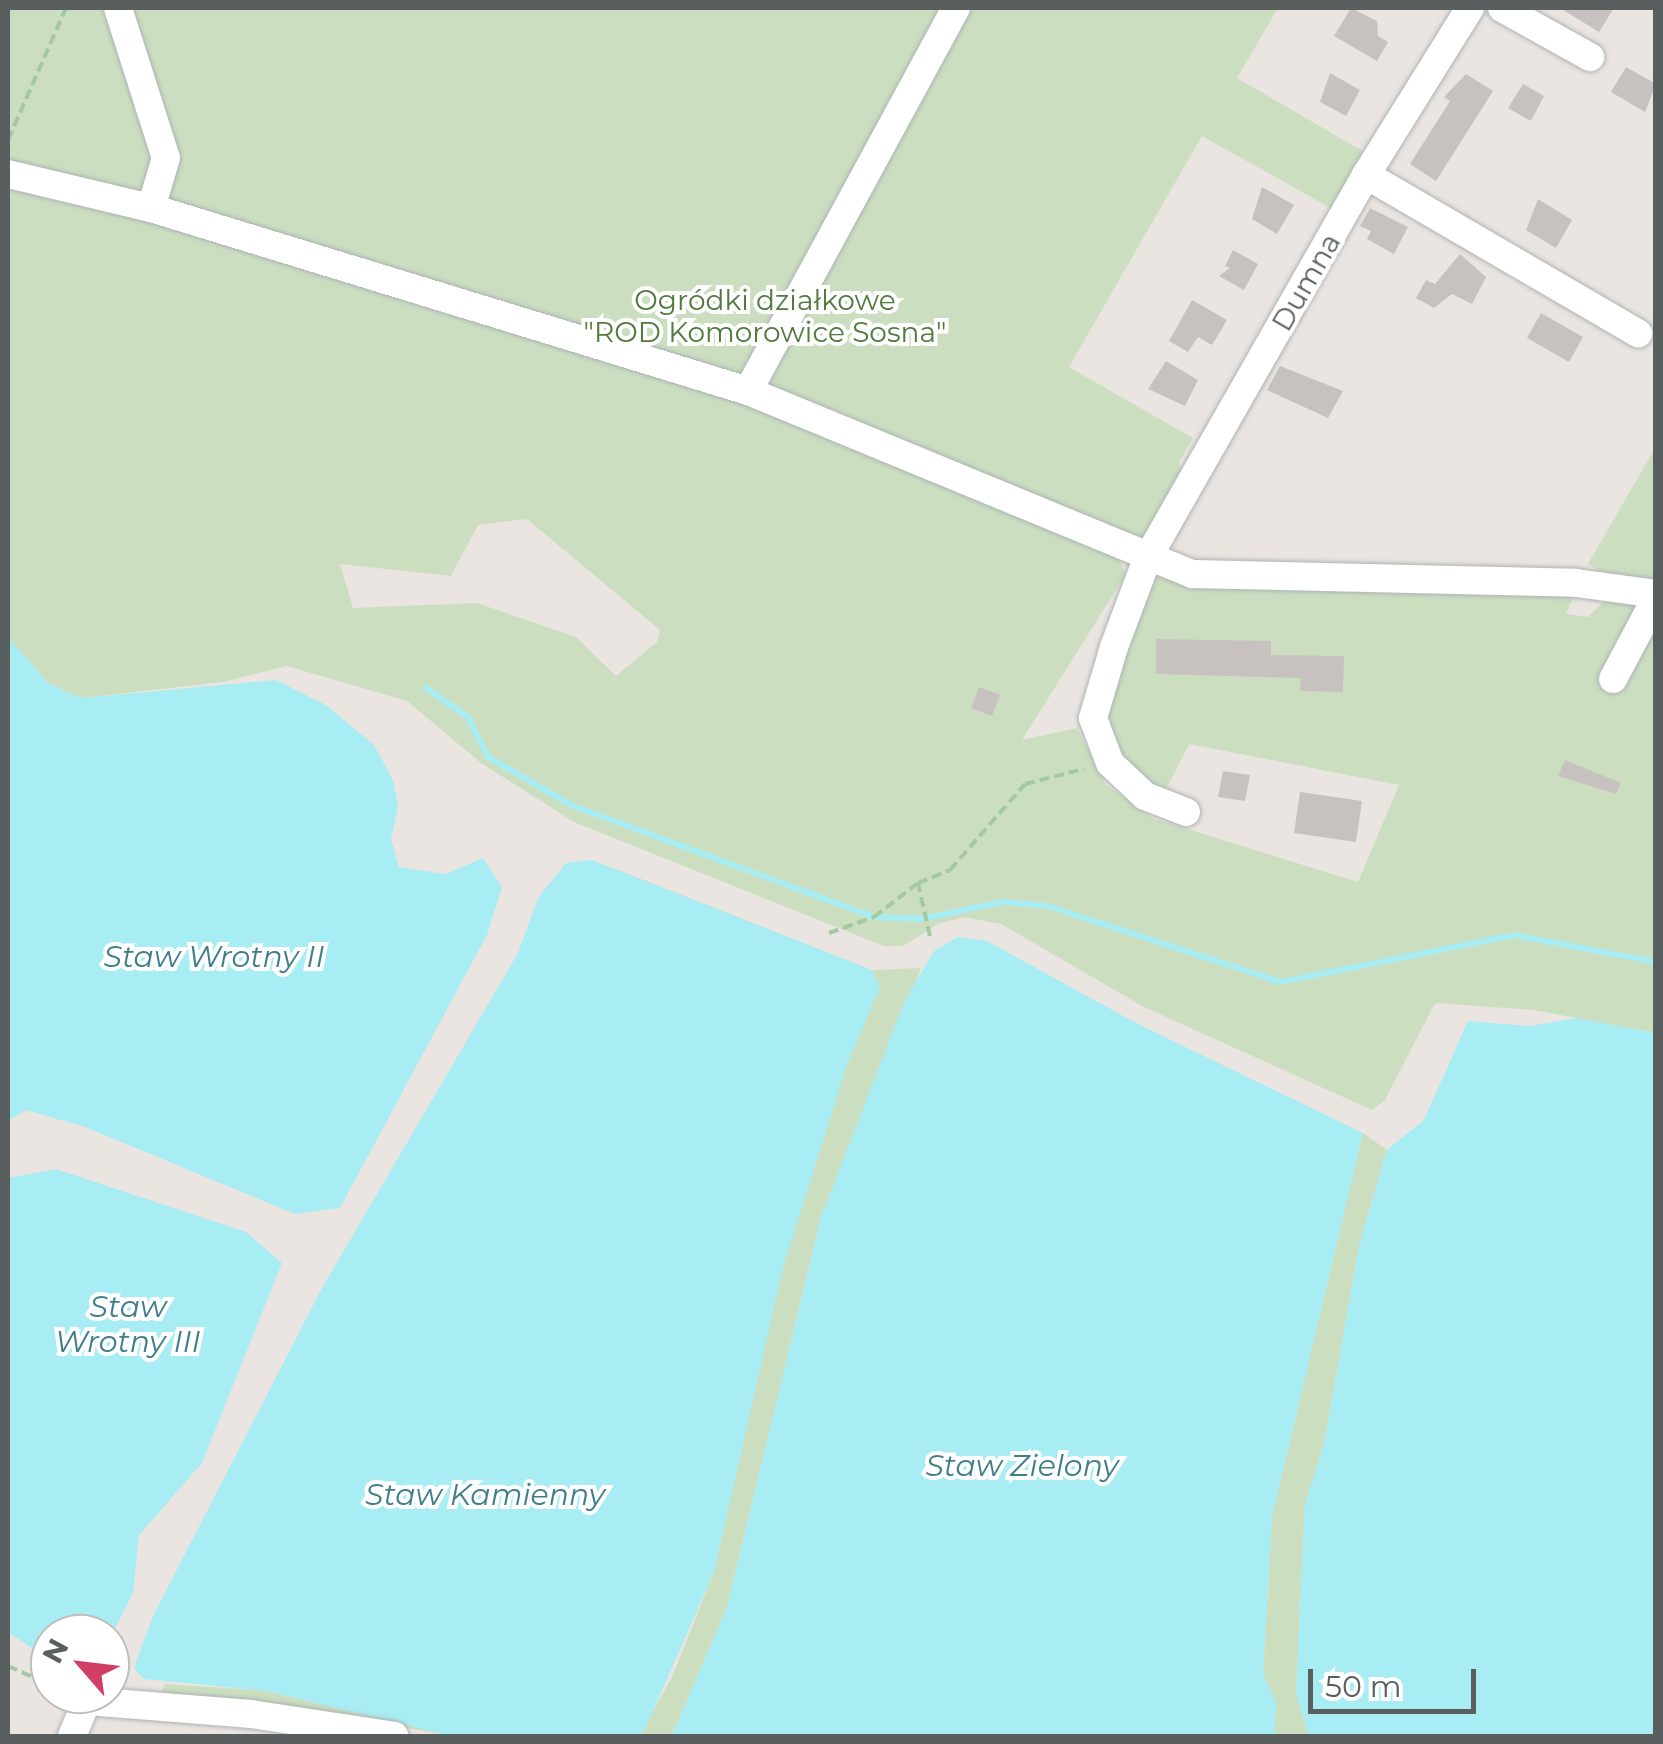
<!DOCTYPE html>
<meta charset="utf-8">
<style>
body{margin:0}
#map{position:relative;width:1663px;height:1744px;overflow:hidden;background:#eae5e1;font-family:Montserrat,sans-serif}
div>[style]{position:absolute}
.green>*{inset:0;background:#cbdfc0}
.water>*{inset:0;background:#a8edf3}
.stream>*{height:6px;margin:-3px;padding:0 3px;transform-origin:3px;border-radius:3px;background:#a8edf3}
.building>*{inset:0;background:#c7c2bf}
.path>*{height:4px;margin-top:-2px;transform-origin:0;background:repeating-linear-gradient(90deg,#a4c8a1 0 10px,transparent 0 15px)}
.roads{filter:drop-shadow(0 0 2px #aeb3b4) drop-shadow(0 0 2px #aeb3b4)}
.minor>*{height:28px;margin:-14px;padding:0 14px;transform-origin:14px;border-radius:14px;background:#fff}
span{translate:-50% -50%;white-space:nowrap;text-align:center;line-height:1.15;-webkit-text-stroke:8px #fff;paint-order:stroke}
.street-label{font-size:28px;color:#595e5f}
.park-label{font-size:28px;color:#507a3e}
.water-label{font-size:30px;color:#407e8a;font-style:italic}
.frame{position:absolute;inset:0;border:10px solid #595e5f;pointer-events:none}
.north{position:absolute;left:30px;top:1614px;width:100px;height:100px;box-sizing:border-box;background:#fff;border:2px solid #bdbfbf;border-radius:50%;rotate:298deg;font-size:28px;font-weight:700;line-height:40px;text-align:center;color:#595e5f}
.north::after{content:'';display:block;margin:auto;width:35px;height:45px;background:#d13f68;clip-path:polygon(50% 0,100% 100%,50% 72%,0 100%)}
.scale{position:absolute;left:1308px;top:1669px;width:168px;height:45px;box-sizing:border-box;border:5px solid #595e5f;border-top:0;padding-left:12px;font-size:30px;line-height:35px;white-space:nowrap;color:#595e5f;-webkit-text-stroke:8px #fff;paint-order:stroke}
</style>
<div id="map">
<div class="green">
<div style="clip-path:polygon(evenodd,8px 8px,1278px 8px,1237px 78px,1366px 153px,1334px 210px,1202px 136px,1069px 367px,1193px 438px,1179px 462px,1182px 478px,1149px 535px,1124px 539px,1115px 552px,1126px 574px,1022px 740px,1077px 728px,1106px 785px,1152px 818px,1358px 882px,1399px 785px,1189px 744px,1163px 795px,1112px 759px,1101px 716px,1152px 573px,1191px 585px,1576px 591px,1566px 614px,1588px 617px,1609px 596px,1612px 577px,1588px 564px,1655px 448px,1655px 1033px,1534px 1010px,1435px 1003px,1385px 1100px,1372px 1110px,1144px 1007px,1001px 924px,965px 917px,940px 923px,903px 946px,884px 946px,574px 822px,481px 763px,407px 701px,287px 666px,223px 682px,81px 698px,48px 683px,8px 637px,8px 8px,527px 519px,660px 630px,657px 642px,616px 676px,576px 637px,477px 603px,353px 608px,340px 564px,451px 576px,478px 525px,527px 519px)"></div>
<div style="clip-path:polygon(616px 869px,872px 970px,921px 968px,821px 1217px,727px 1607px,672px 1736px,639px 1736px,672px 1677px,714px 1572px,774px 1304px)"></div>
<div style="clip-path:polygon(1363px 1133px,1387px 1150px,1359px 1246px,1324px 1444px,1305px 1505px,1296px 1693px,1309px 1736px,1275px 1736px,1275px 1703px,1263px 1675px,1272px 1517px)"></div>
<div style="clip-path:polygon(165px 1684px,267px 1691px,456px 1736px,336px 1717px,159px 1701px)"></div>
</div>
<div class="water">
<div style="clip-path:polygon(8px 637px,48px 683px,81px 698px,276px 680px,326px 705px,374px 745px,393px 780px,398px 807px,391px 839px,399px 867px,446px 874px,483px 858px,502px 887px,487px 935px,340px 1208px,295px 1214px,85px 1127px,26px 1110px,8px 1121px)"></div>
<div style="clip-path:polygon(592px 860px,872px 970px,880px 987px,847px 1065px,783px 1268px,714px 1572px,645px 1729px,639px 1736px,451px 1736px,267px 1691px,144px 1679px,134px 1668px,153px 1616px,322px 1288px,518px 953px,538px 898px,566px 863px)"></div>
<div style="clip-path:polygon(958px 937px,987px 941px,1136px 1023px,1363px 1133px,1272px 1517px,1263px 1674px,1276px 1703px,1275px 1736px,672px 1736px,727px 1607px,821px 1217px,905px 1000px,934px 951px)"></div>
<div style="clip-path:polygon(1577px 1018px,1655px 1033px,1655px 1736px,1309px 1736px,1296px 1693px,1305px 1504px,1324px 1444px,1359px 1246px,1387px 1150px,1424px 1120px,1468px 1021px,1530px 1026px)"></div>
<div style="clip-path:polygon(56px 1169px,246px 1232px,282px 1263px,202px 1463px,139px 1535px,133px 1593px,110px 1638px,50px 1634px,50px 1660px,8px 1632px,8px 1178px)"></div>
</div>
<div class="stream">
<div style="left:426px;top:688px;width:51px;rotate:34.6deg"></div>
<div style="left:468px;top:717px;width:45px;rotate:63.4deg"></div>
<div style="left:488px;top:757px;width:96px;rotate:30deg"></div>
<div style="left:571px;top:805px;width:323px;rotate:20.3deg"></div>
<div style="left:874px;top:917px;width:47px;rotate:2.4deg"></div>
<div style="left:921px;top:919px;width:84px;rotate:-11.7deg"></div>
<div style="left:1003px;top:902px;width:45px;rotate:5.1deg"></div>
<div style="left:1048px;top:906px;width:245px;rotate:18.1deg"></div>
<div style="left:1281px;top:982px;width:238px;rotate:-11.4deg"></div>
<div style="left:1514px;top:935px;width:145px;rotate:10.8deg"></div>
</div>
<div class="building">
<div style="clip-path:polygon(1351px 8px,1377px 21px,1378px 36px,1388px 42px,1377px 61px,1334px 36px)"></div>
<div style="clip-path:polygon(1560px 8px,1614px 8px,1599px 32px)"></div>
<div style="clip-path:polygon(1626px 67px,1656px 84px,1645px 112px,1611px 92px)"></div>
<div style="clip-path:polygon(1330px 73px,1360px 90px,1346px 116px,1320px 102px)"></div>
<div style="clip-path:polygon(1466px 74px,1493px 91px,1436px 181px,1410px 164px,1450px 101px,1444px 97px)"></div>
<div style="clip-path:polygon(1523px 84px,1544px 96px,1531px 121px,1508px 108px)"></div>
<div style="clip-path:polygon(1262px 187px,1294px 205px,1277px 234px,1252px 219px)"></div>
<div style="clip-path:polygon(1538px 199px,1572px 220px,1556px 248px,1526px 230px)"></div>
<div style="clip-path:polygon(1370px 208px,1408px 227px,1394px 254px,1367px 239px,1371px 231px,1360px 226px)"></div>
<div style="clip-path:polygon(1233px 250px,1258px 264px,1244px 290px,1219px 276px,1230px 268px,1225px 266px)"></div>
<div style="clip-path:polygon(1460px 254px,1486px 277px,1472px 304px,1452px 294px,1434px 308px,1416px 298px,1426px 280px,1435px 284px)"></div>
<div style="clip-path:polygon(1192px 300px,1227px 320px,1212px 345px,1198px 337px,1188px 352px,1169px 341px)"></div>
<div style="clip-path:polygon(1541px 313px,1583px 337px,1569px 362px,1527px 338px)"></div>
<div style="clip-path:polygon(1166px 361px,1198px 380px,1185px 406px,1148px 389px)"></div>
<div style="clip-path:polygon(1280px 366px,1343px 391px,1328px 418px,1267px 390px)"></div>
<div style="clip-path:polygon(1156px 639px,1271px 641px,1271px 655px,1344px 656px,1343px 692px,1300px 691px,1301px 678px,1156px 674px)"></div>
<div style="clip-path:polygon(979px 687px,1000px 695px,992px 716px,971px 708px)"></div>
<div style="clip-path:polygon(1565px 760px,1621px 783px,1616px 794px,1558px 776px)"></div>
<div style="clip-path:polygon(1223px 771px,1250px 775px,1245px 801px,1218px 797px)"></div>
<div style="clip-path:polygon(1300px 792px,1362px 801px,1356px 842px,1294px 833px)"></div>
</div>
<div class="path">
<div style="left:8px;top:140px;width:144px;rotate:-66.3deg"></div>
<div style="left:829px;top:933px;width:48px;rotate:-19.6deg"></div>
<div style="left:874px;top:917px;width:56px;rotate:-37.7deg"></div>
<div style="left:930px;top:936px;width:54px;rotate:-102.8deg"></div>
<div style="left:918px;top:883px;width:35px;rotate:-22deg"></div>
<div style="left:950px;top:870px;width:114px;rotate:-48.9deg"></div>
<div style="left:1025px;top:784px;width:61px;rotate:-14.3deg"></div>
<div style="left:8px;top:1666px;width:46px;rotate:24.3deg"></div>
</div>
<div class="roads">
<div class="minor">
<div style="left:118px;top:8px;width:157px;rotate:72.3deg"></div>
<div style="left:166px;top:158px;width:52px;rotate:106.7deg"></div>
<div style="left:1502px;top:8px;width:101px;rotate:29.1deg"></div>
<div style="left:8px;top:174px;width:147px;rotate:13.4deg"></div>
<div style="left:151px;top:208px;width:624px;rotate:17.04deg"></div>
<div style="left:748px;top:391px;width:481px;rotate:22.4deg"></div>
<div style="left:1193px;top:574px;width:383px;rotate:1.3deg"></div>
<div style="left:1576px;top:583px;width:81px;rotate:7.8deg"></div>
<div style="left:1366px;top:175px;width:315px;rotate:30.2deg"></div>
<div style="left:748px;top:391px;width:436px;rotate:-61.5deg"></div>
<div style="left:1613px;top:679px;width:92px;rotate:-62deg"></div>
<div style="left:1186px;top:812px;width:44px;rotate:-158.7deg"></div>
<div style="left:1145px;top:796px;width:48px;rotate:-136.7deg"></div>
<div style="left:1110px;top:763px;width:48px;rotate:-110.7deg"></div>
<div style="left:1093px;top:718px;width:74px;rotate:-73.5deg"></div>
<div style="left:1114px;top:647px;width:94px;rotate:-69.4deg"></div>
<div style="left:1147px;top:559px;width:442px;rotate:-60.3deg"></div>
<div style="left:1366px;top:175px;width:197px;rotate:-58.1deg"></div>
<div style="left:72px;top:1736px;width:38px;rotate:-67deg"></div>
<div style="left:87px;top:1701px;width:165px;rotate:4.5deg"></div>
<div style="left:251px;top:1714px;width:145px;rotate:8.7deg"></div>
</div>
</div>
<div class="street-label">
<span style="left:1306px;top:282px;rotate:-60deg">Dumna</span>
</div>
<div class="park-label">
<span style="left:765px;top:316px">Ogródki działkowe<br>"ROD Komorowice Sosna"</span>
</div>
<div class="water-label">
<span style="left:214px;top:957px">Staw Wrotny II</span>
<span style="left:128px;top:1324px">Staw<br>Wrotny III</span>
<span style="left:1022px;top:1466px">Staw Zielony</span>
<span style="left:485px;top:1495px">Staw Kamienny</span>
</div>
<div class="frame"></div>
<div class="north">N</div>
<div class="scale">50 m</div>
</div>
